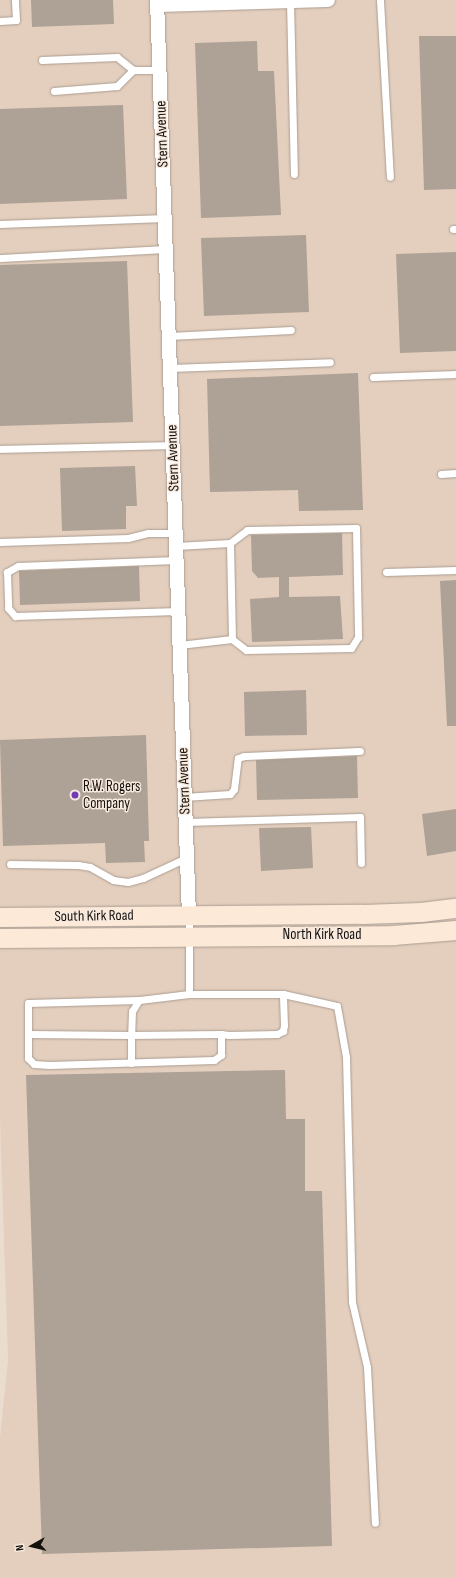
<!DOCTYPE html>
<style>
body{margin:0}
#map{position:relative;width:456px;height:1578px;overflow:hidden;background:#ebdcd0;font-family:"Sofia Sans Condensed",sans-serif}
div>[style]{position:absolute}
.built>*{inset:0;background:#e4cfbe}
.building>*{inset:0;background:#aea195}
.roads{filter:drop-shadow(0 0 1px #ab9d92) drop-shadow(0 0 1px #ab9d92)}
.lane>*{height:7px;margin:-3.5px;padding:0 3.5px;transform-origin:3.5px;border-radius:3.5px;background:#fff}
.street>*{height:14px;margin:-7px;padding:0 7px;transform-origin:7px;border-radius:7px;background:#fff}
.secondary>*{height:19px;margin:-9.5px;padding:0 9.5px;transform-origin:9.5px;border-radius:9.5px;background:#fde9d7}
.dots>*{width:11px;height:11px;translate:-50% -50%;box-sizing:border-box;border:2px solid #f8eade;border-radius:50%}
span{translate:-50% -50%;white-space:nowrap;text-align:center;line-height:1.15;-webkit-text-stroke:3px #f8eade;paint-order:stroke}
.street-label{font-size:15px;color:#15110d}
.poi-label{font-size:15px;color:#15110d}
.left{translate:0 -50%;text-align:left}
.north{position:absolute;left:12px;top:1526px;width:40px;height:40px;-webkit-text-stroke:3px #f8eade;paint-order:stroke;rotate:262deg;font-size:11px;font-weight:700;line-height:16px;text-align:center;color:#15110d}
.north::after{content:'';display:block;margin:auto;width:14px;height:18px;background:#15110d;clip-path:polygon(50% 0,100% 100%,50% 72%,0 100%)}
</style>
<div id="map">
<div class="built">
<div style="clip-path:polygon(0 0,456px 0,456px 902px,390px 907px,0 911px)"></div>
<div style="clip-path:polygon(456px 938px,456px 1578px,0 1578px,0 1438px,8px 1360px,0 1119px,0 945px)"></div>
</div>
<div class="building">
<div style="clip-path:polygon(31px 0,113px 0,114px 24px,32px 27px)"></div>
<div style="clip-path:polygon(419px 36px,456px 36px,456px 189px,424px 190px)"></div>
<div style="clip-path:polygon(257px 41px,258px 71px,274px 71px,281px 215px,201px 218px,195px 43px)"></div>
<div style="clip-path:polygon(123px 105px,127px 199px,0 204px,0 109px)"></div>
<div style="clip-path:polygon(306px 235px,309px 312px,204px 316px,201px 238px)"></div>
<div style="clip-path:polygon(456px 252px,456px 351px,400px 353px,396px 254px)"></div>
<div style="clip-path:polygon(127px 261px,133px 422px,0 426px,0 265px)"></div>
<div style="clip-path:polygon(358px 373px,363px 510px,299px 511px,298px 490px,210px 492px,207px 379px)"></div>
<div style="clip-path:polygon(135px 466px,137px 506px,126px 506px,126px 529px,62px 531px,60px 468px)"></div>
<div style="clip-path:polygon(342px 533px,343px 575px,289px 577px,289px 597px,340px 596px,343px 639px,252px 642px,250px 599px,279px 597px,279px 577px,258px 578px,252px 571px,251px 535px)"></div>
<div style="clip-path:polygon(139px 566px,140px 601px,20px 605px,19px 571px)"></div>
<div style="clip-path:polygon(456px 580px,456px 726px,447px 726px,440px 581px)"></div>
<div style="clip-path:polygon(306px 690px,307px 735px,245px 736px,244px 692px)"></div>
<div style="clip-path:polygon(146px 735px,149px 841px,144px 841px,145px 862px,106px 863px,105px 843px,3px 846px,0 740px)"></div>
<div style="clip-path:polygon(357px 756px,358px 798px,257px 800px,256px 760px)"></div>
<div style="clip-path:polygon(456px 809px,456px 851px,427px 856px,422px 814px)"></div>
<div style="clip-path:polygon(311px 827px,313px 868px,261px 871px,259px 828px)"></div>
<div style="clip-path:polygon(285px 1070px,286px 1119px,305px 1119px,305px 1191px,322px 1191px,332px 1546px,42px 1554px,26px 1075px)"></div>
</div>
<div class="roads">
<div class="lane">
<div style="left:380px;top:0;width:177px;rotate:86.8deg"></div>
<div style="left:290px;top:1px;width:173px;rotate:88.7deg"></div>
<div style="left:0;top:21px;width:16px;rotate:-4deg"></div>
<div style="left:16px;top:20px;width:20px;rotate:-93deg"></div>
<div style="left:42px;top:60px;width:75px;rotate:-2.3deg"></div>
<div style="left:117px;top:57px;width:21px;rotate:39deg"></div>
<div style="left:133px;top:70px;width:27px"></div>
<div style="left:54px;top:91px;width:63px;rotate:-4.5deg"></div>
<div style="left:117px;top:86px;width:23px;rotate:-45deg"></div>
<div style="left:0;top:224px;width:165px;rotate:-2.1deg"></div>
<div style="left:453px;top:229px;width:3px"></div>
<div style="left:0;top:258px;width:166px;rotate:-3.1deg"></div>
<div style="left:169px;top:336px;width:122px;rotate:-2.8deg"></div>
<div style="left:170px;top:368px;width:160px;rotate:-2.1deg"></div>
<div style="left:373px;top:377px;width:83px;rotate:-2.1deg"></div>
<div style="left:0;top:449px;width:172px;rotate:-1.3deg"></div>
<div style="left:441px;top:474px;width:15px;rotate:-4deg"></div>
<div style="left:0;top:542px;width:128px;rotate:-1.8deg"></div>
<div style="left:128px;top:538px;width:21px;rotate:-14deg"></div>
<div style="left:148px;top:533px;width:27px"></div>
<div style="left:230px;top:543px;width:21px;rotate:-37deg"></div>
<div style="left:247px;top:530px;width:109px;rotate:-1.1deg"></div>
<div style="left:356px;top:528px;width:109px;rotate:88.9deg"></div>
<div style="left:358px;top:637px;width:13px;rotate:122deg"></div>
<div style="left:351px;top:648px;width:105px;rotate:178.9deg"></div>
<div style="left:246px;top:650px;width:18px;rotate:-142deg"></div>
<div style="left:176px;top:546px;width:54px;rotate:-3.2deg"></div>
<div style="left:230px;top:543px;width:96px;rotate:88.8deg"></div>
<div style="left:232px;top:639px;width:53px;rotate:173.5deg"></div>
<div style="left:176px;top:560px;width:158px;rotate:177.8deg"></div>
<div style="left:18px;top:566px;width:13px;rotate:151deg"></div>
<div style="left:7px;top:572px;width:36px;rotate:88deg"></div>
<div style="left:8px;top:608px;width:11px;rotate:49deg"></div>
<div style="left:15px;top:616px;width:163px;rotate:-1.8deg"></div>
<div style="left:386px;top:572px;width:70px;rotate:-1.6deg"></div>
<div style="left:184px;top:797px;width:46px;rotate:-3.7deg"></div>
<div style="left:230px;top:794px;width:6px;rotate:-51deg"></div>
<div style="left:234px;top:789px;width:31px;rotate:-83deg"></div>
<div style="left:238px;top:758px;width:6px;rotate:-18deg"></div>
<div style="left:244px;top:756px;width:116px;rotate:-2.5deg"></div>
<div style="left:185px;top:822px;width:175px;rotate:-1.6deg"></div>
<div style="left:360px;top:817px;width:46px;rotate:88.8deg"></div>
<div style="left:10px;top:864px;width:68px;rotate:0.8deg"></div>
<div style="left:78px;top:865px;width:12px;rotate:9deg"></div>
<div style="left:90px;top:867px;width:26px;rotate:29deg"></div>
<div style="left:113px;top:880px;width:15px;rotate:8deg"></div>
<div style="left:128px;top:882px;width:16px;rotate:-15deg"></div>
<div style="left:143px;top:878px;width:47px;rotate:-24.9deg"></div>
<div style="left:189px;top:915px;width:79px;rotate:90deg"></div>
<div style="left:189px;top:994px;width:94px"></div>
<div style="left:283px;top:994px;width:55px;rotate:12.5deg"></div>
<div style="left:337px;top:1006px;width:52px;rotate:80deg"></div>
<div style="left:346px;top:1057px;width:245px;rotate:88.6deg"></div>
<div style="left:352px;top:1302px;width:67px;rotate:77deg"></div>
<div style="left:367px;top:1367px;width:156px;rotate:87.1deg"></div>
<div style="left:189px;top:994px;width:50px;rotate:173.2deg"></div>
<div style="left:139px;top:1000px;width:13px;rotate:122deg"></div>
<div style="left:132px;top:1011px;width:24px;rotate:92deg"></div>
<div style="left:131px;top:1035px;width:103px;rotate:-179.4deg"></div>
<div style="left:28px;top:1034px;width:24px;rotate:90deg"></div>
<div style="left:28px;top:1058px;width:8px;rotate:45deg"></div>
<div style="left:34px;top:1064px;width:15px;rotate:4deg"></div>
<div style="left:49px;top:1065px;width:165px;rotate:-1.7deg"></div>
<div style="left:214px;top:1060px;width:9px;rotate:-36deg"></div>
<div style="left:221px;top:1055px;width:21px;rotate:-90deg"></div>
<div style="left:221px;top:1034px;width:8px;rotate:7deg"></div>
<div style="left:229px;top:1035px;width:48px;rotate:-1.2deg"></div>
<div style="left:277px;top:1034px;width:7px;rotate:-27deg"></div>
<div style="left:283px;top:1031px;width:6px;rotate:-81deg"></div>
<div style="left:284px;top:1025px;width:31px;rotate:-92deg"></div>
<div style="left:28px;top:1034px;width:31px;rotate:-90deg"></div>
<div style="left:28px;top:1003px;width:111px;rotate:-1.5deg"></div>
<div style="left:131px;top:1063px;width:28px;rotate:-90deg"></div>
<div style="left:131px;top:1035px;width:90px;rotate:-0.6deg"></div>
</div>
<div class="street">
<div style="left:157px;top:0;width:916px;rotate:88deg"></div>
<div style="left:157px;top:5px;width:171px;rotate:-1.7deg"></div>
</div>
<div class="secondary">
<div style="left:0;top:917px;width:362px;rotate:-0.5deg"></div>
<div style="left:362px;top:914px;width:59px;rotate:-1.9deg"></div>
<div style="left:421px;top:912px;width:35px;rotate:-7deg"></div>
<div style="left:0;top:938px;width:393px;rotate:-0.4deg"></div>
<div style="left:393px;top:935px;width:63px;rotate:-4.5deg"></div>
</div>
</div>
<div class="dots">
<div style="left:75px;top:795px;background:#713db4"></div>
</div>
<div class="street-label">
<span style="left:162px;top:134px;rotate:-92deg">Stern Avenue</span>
<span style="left:173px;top:458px;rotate:-92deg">Stern Avenue</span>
<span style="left:184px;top:781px;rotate:-92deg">Stern Avenue</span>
<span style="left:94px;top:916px;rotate:-1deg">South Kirk Road</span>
<span style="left:322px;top:935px">North Kirk Road</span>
</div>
<div class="poi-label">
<span class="left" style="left:83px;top:795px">R.W. Rogers<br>Company</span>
</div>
<div class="north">N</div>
</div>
